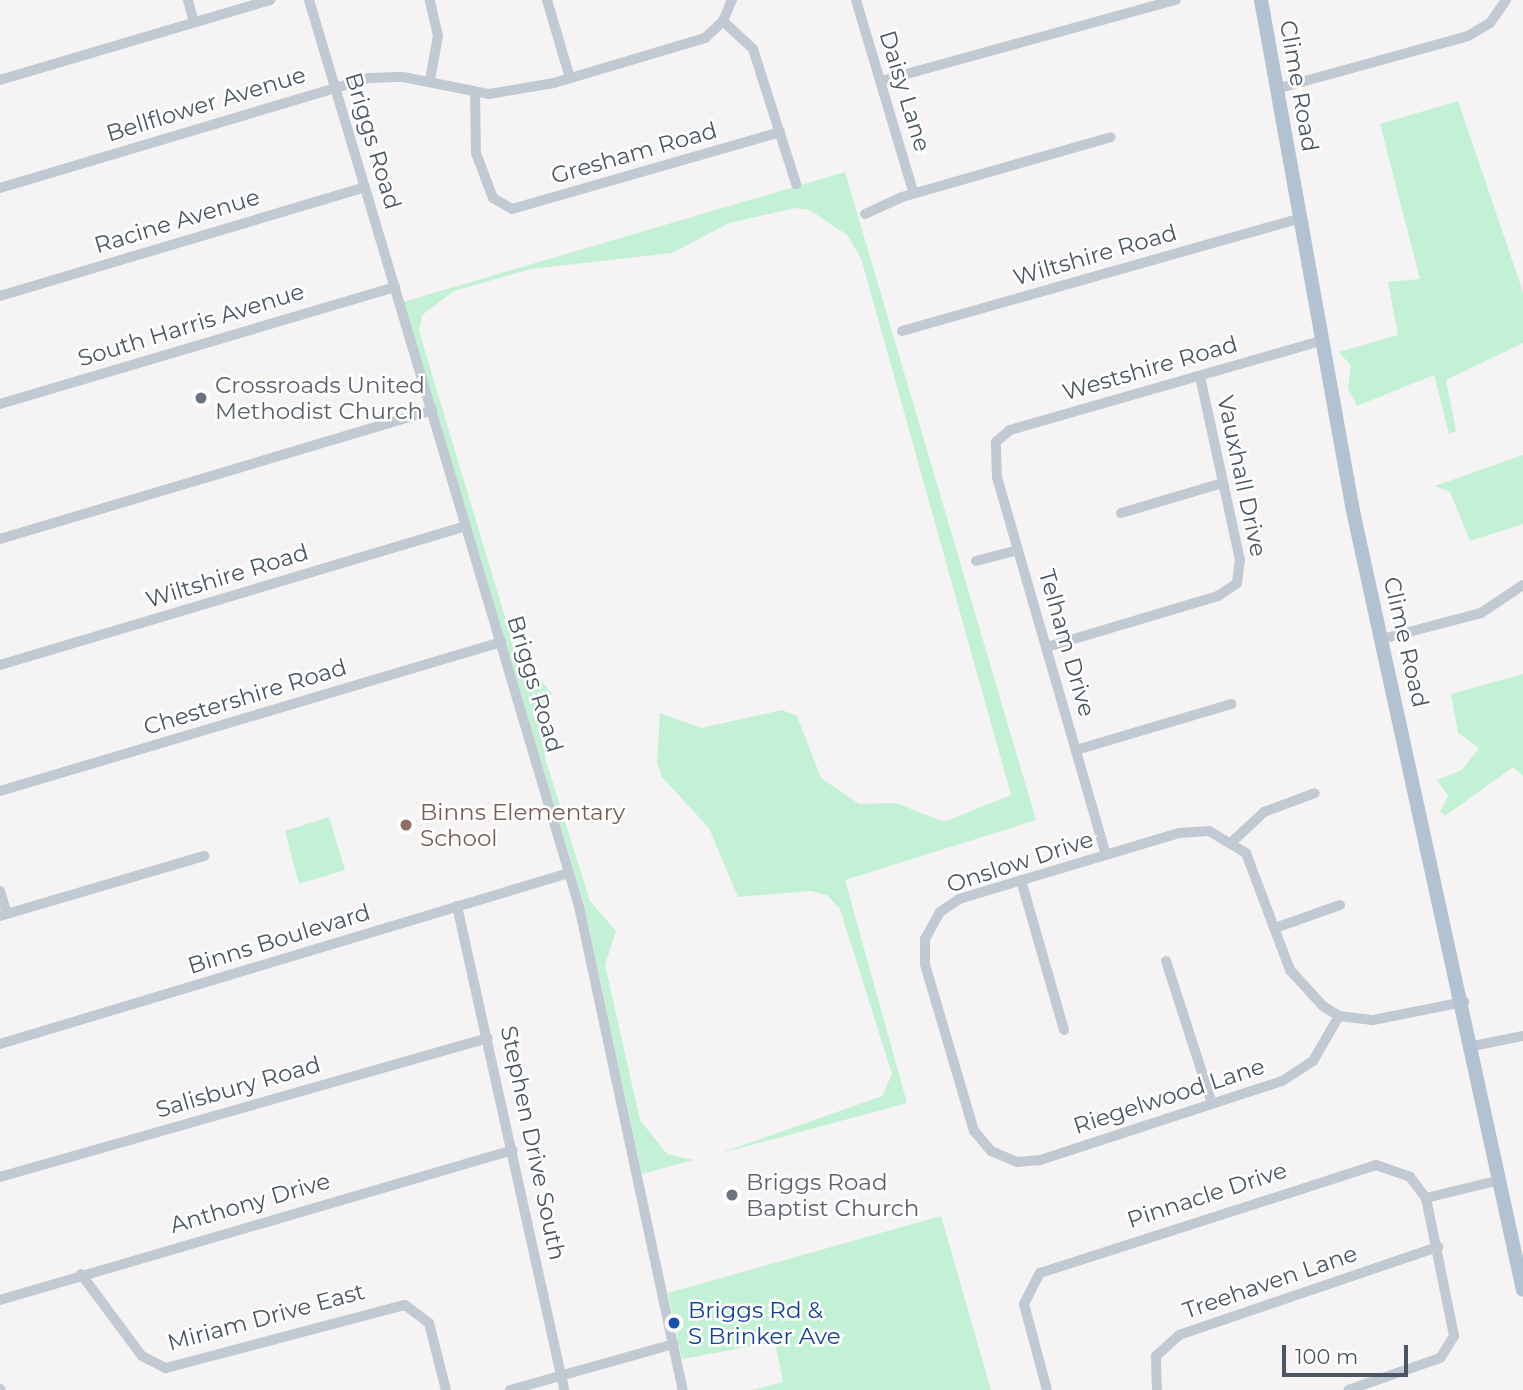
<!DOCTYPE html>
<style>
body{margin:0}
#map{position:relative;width:1523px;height:1390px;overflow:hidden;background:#f5f3f3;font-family:Montserrat,sans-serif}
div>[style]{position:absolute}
.green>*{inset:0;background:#c3f1d5}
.minor>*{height:10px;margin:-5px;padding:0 5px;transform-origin:5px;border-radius:5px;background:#c1cad2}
.major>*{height:14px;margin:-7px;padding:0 7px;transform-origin:7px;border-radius:7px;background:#b3c2d1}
.dots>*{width:19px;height:19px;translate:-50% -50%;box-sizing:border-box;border:4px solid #fff;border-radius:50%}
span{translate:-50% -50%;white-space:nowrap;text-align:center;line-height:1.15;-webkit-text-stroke:5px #fff;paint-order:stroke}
.street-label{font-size:23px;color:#4a5661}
.worship-label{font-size:23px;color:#5b616d}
.left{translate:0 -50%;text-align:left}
.education-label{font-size:23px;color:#785e54}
.transit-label{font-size:23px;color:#164399}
.scale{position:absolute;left:1282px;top:1345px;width:126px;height:32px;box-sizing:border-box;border:4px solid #4a5661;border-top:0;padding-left:9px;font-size:21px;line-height:24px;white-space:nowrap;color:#4a5661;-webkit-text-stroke:5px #fff;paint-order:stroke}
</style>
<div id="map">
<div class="green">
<div style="clip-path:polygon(1458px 101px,1523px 292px,1523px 343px,1446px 380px,1456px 431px,1449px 434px,1434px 375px,1357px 406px,1348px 388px,1351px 366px,1339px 352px,1398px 335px,1388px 282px,1420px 279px,1380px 124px)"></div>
<div style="clip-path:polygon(845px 172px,1036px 820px,845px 880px,907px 1103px,718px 1154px,882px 1096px,892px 1074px,840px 909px,827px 895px,811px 891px,738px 897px,709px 828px,662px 777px,657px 762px,660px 713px,701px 728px,782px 710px,797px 716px,821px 778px,859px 804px,896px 803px,944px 822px,1011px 795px,861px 258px,847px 235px,810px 210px,794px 208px,729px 223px,672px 253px,531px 269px,454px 291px,422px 315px,419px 331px,523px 677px,541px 680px,552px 694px,537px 712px,546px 761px,590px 901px,616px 931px,605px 965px,640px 1120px,667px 1154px,693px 1160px,642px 1174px,584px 904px,403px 302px)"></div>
<div style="clip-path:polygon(1523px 455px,1523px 524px,1470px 541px,1450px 492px,1435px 486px)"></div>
<div style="clip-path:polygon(1523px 674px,1523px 776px,1513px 767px,1445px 816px,1440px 812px,1448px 796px,1437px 780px,1462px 770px,1479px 748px,1458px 733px,1451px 694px)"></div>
<div style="clip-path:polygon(329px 817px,345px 870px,299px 884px,285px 831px)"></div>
<div style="clip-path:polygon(941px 1216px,991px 1390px,752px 1390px,783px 1382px,775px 1342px,682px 1359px,668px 1293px)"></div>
</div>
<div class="minor">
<div style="left:188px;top:0;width:23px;rotate:75deg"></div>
<div style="left:309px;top:0;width:945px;rotate:73.41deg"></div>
<div style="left:579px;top:906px;width:495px;rotate:77.9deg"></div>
<div style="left:547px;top:0;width:81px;rotate:73.6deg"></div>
<div style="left:856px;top:0;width:202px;rotate:73.4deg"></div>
<div style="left:723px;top:21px;width:41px;rotate:43deg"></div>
<div style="left:753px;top:49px;width:142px;rotate:72.3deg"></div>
<div style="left:0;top:80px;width:282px;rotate:-16.5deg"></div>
<div style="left:430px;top:80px;width:45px;rotate:-79.7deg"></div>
<div style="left:438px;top:36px;width:37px;rotate:-103deg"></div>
<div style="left:881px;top:81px;width:306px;rotate:-15.4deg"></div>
<div style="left:1276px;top:89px;width:199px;rotate:-15.4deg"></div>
<div style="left:1468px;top:36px;width:26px;rotate:-31deg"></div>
<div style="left:1490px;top:23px;width:28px;rotate:-55deg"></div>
<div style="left:475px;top:92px;width:61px;rotate:89.1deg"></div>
<div style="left:476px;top:153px;width:48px;rotate:69.3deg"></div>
<div style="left:493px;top:198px;width:22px;rotate:30deg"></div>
<div style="left:512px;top:209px;width:279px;rotate:-16deg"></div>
<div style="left:0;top:188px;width:386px;rotate:-16.6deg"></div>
<div style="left:370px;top:78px;width:33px;rotate:-2deg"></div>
<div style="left:403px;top:77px;width:88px;rotate:11.2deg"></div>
<div style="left:489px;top:94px;width:66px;rotate:-9.6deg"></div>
<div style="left:554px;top:83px;width:158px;rotate:-16.6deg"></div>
<div style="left:705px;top:38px;width:25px;rotate:-43deg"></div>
<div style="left:723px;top:21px;width:23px;rotate:-67deg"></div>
<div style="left:865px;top:214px;width:41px;rotate:-24.7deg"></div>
<div style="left:902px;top:197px;width:217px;rotate:-16deg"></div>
<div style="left:0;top:296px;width:381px;rotate:-16.6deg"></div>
<div style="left:902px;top:331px;width:412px;rotate:-15.8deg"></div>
<div style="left:0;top:404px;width:412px;rotate:-16.5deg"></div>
<div style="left:1121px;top:513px;width:106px;rotate:-16.4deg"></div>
<div style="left:0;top:539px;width:451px;rotate:-16.6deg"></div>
<div style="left:976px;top:561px;width:43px;rotate:-14.7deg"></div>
<div style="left:1382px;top:639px;width:102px;rotate:-14.7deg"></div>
<div style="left:1481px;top:613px;width:50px;rotate:-33.7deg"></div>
<div style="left:1047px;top:647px;width:178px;rotate:-16.6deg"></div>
<div style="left:1218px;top:596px;width:23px;rotate:-34deg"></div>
<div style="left:1237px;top:583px;width:23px;rotate:-83deg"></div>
<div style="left:1240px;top:560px;width:188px;rotate:-102.3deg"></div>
<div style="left:0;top:665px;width:486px;rotate:-16.6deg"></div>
<div style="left:1076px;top:750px;width:162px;rotate:-16.5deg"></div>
<div style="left:0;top:791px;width:523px;rotate:-16.56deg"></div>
<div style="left:1234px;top:840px;width:41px;rotate:-43deg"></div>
<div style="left:1264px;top:812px;width:54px;rotate:-20.4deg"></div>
<div style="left:1106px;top:855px;width:393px;rotate:-106.1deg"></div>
<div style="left:997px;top:477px;width:35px;rotate:-92deg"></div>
<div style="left:996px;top:442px;width:18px;rotate:-41deg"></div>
<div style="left:1010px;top:430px;width:323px;rotate:-16deg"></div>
<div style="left:1021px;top:880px;width:156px;rotate:74deg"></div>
<div style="left:0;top:891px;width:24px;rotate:73deg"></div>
<div style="left:457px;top:906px;width:496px;rotate:77.5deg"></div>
<div style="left:0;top:916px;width:213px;rotate:-16.4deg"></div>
<div style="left:1275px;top:928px;width:69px;rotate:-19.5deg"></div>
<div style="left:1166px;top:961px;width:149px;rotate:72.1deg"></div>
<div style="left:1339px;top:1016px;width:52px;rotate:120deg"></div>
<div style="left:1313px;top:1061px;width:37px;rotate:147deg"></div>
<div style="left:1282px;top:1081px;width:255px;rotate:161.9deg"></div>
<div style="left:1040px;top:1160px;width:23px;rotate:175deg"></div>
<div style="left:1017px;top:1162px;width:28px;rotate:-157deg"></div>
<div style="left:991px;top:1151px;width:26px;rotate:-130deg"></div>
<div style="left:974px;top:1131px;width:174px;rotate:-106.4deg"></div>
<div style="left:925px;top:964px;width:25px;rotate:-90deg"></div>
<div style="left:925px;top:939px;width:31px;rotate:-61deg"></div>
<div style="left:940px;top:912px;width:23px;rotate:-34deg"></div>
<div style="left:959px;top:899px;width:230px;rotate:-16.7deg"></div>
<div style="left:1179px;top:833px;width:30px;rotate:-4deg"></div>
<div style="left:1209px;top:831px;width:43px;rotate:30.7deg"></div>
<div style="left:1246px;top:853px;width:125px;rotate:69.4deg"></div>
<div style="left:1290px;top:970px;width:49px;rotate:47.5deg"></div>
<div style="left:1323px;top:1006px;width:19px;rotate:32deg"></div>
<div style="left:1339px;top:1016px;width:34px;rotate:7deg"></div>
<div style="left:1373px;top:1020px;width:93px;rotate:-11.2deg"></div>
<div style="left:0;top:1044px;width:594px;rotate:-16.73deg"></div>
<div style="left:1473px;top:1046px;width:51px;rotate:-11.3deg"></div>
<div style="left:0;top:1177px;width:507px;rotate:-15.9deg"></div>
<div style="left:1426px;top:1198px;width:76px;rotate:-13.7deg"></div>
<div style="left:81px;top:1274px;width:102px;rotate:53.4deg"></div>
<div style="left:142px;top:1356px;width:27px;rotate:27deg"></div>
<div style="left:166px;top:1368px;width:247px;rotate:-14.8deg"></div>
<div style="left:405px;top:1305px;width:30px;rotate:37deg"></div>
<div style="left:429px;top:1323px;width:69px;rotate:75.8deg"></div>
<div style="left:0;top:1300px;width:534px;rotate:-16.3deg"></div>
<div style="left:0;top:1389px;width:1px;rotate:45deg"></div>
<div style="left:510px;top:1390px;width:170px;rotate:-15.7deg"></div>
<div style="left:1047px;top:1390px;width:89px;rotate:-105deg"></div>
<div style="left:1024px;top:1304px;width:35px;rotate:-63deg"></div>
<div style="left:1040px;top:1273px;width:353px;rotate:-17.8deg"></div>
<div style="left:1376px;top:1165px;width:36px;rotate:19deg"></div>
<div style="left:1410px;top:1177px;width:26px;rotate:53deg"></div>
<div style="left:1426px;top:1198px;width:141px;rotate:78.5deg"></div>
<div style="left:1454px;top:1336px;width:26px;rotate:122deg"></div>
<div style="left:1440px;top:1358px;width:97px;rotate:160.8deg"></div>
<div style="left:1157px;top:1390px;width:34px;rotate:-92deg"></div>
<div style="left:1156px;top:1356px;width:31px;rotate:-42deg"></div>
<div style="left:1179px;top:1335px;width:274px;rotate:-18.8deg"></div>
</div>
<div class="major">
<div style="left:1261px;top:0;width:519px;rotate:79.79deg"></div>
<div style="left:1353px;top:511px;width:797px;rotate:77.69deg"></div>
</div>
<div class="dots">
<div style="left:201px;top:398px;background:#6b7280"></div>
<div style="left:406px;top:825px;background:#8d6e63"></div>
<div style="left:732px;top:1195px;background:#6b7280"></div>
<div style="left:674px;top:1323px;background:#1a4fb4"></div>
</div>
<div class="street-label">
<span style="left:1299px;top:86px;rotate:80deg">Clime Road</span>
<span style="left:905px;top:91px;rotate:73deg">Daisy Lane</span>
<span style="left:206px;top:104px;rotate:-17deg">Bellflower Avenue</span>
<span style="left:373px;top:141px;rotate:73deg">Briggs Road</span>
<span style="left:634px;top:153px;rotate:-16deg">Gresham Road</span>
<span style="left:177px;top:221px;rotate:-17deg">Racine Avenue</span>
<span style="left:1095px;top:255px;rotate:-16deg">Wiltshire Road</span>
<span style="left:191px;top:325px;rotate:-17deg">South Harris Avenue</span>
<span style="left:1150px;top:368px;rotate:-16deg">Westshire Road</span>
<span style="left:1242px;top:476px;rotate:78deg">Vauxhall Drive</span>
<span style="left:227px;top:576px;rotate:-17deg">Wiltshire Road</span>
<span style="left:1406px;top:642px;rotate:77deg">Clime Road</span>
<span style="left:1067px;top:643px;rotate:74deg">Telham Drive</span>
<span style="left:535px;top:684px;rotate:73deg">Briggs Road</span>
<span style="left:245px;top:697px;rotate:-17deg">Chestershire Road</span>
<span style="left:1020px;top:862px;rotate:-18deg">Onslow Drive</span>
<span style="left:279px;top:939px;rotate:-17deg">Binns Boulevard</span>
<span style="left:238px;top:1087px;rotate:-16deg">Salisbury Road</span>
<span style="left:1169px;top:1096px;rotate:-18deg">Riegelwood Lane</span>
<span style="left:533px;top:1143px;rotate:78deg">Stephen Drive South</span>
<span style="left:1207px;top:1195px;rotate:-18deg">Pinnacle Drive</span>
<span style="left:250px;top:1203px;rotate:-16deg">Anthony Drive</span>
<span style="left:1270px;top:1282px;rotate:-19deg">Treehaven Lane</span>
<span style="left:266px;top:1317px;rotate:-15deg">Miriam Drive East</span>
</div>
<div class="worship-label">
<span class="left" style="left:215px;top:398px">Crossroads United<br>Methodist Church</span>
<span class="left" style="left:746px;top:1195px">Briggs Road<br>Baptist Church</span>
</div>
<div class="education-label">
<span class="left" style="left:420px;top:825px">Binns Elementary<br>School</span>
</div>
<div class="transit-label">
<span class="left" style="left:688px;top:1323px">Briggs Rd &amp;<br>S Brinker Ave</span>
</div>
<div class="scale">100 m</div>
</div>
